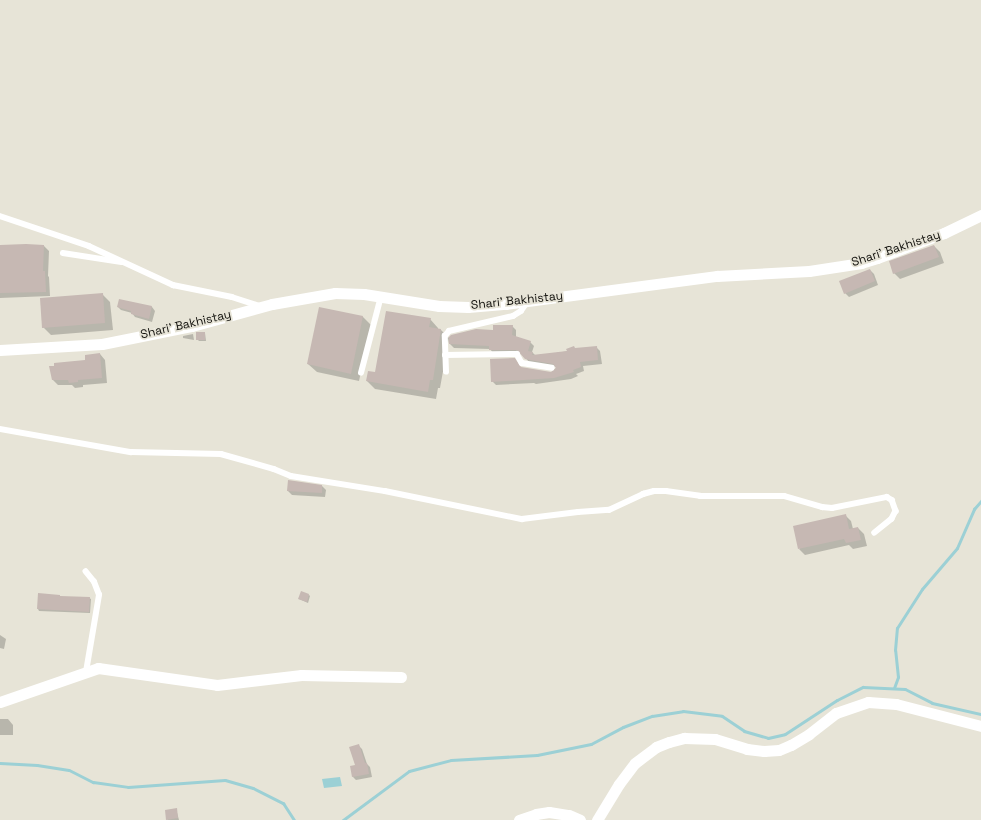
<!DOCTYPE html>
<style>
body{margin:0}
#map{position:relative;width:981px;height:820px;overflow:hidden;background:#e7e4d7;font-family:"Space Grotesk",sans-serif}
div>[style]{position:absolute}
.water>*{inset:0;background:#9cd0d5}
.shadow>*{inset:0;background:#0003}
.stream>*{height:3px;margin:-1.5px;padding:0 1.5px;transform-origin:1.5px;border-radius:1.5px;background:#9cd0d5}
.building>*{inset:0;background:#c6b8b3}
.lane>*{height:5.5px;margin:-2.75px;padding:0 2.75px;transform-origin:2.75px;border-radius:2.75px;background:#fff}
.street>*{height:11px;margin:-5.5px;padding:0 5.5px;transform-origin:5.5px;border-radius:5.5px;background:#fff}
span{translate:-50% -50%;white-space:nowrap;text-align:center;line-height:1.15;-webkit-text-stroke:3.5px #e7e4d7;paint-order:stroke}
.street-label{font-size:12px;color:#0f0e0a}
</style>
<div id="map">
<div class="water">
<div style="clip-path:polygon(340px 777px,342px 786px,324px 788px,322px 779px)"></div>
</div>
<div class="shadow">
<div style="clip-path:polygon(0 246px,44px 246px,49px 251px,48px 276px,49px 277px,50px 296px,0 298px)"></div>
<div style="clip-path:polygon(934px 246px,940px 252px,944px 263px,900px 279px,894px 273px)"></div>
<div style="clip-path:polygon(870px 270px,874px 274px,878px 285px,849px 297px,845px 293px)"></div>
<div style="clip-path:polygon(102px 294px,110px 302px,113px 330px,51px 335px,43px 327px)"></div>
<div style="clip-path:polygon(120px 300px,152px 307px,155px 311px,152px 322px,135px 317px,132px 313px,121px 310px,118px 307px)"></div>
<div style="clip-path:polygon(320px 308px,363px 317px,371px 325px,359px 381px,317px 372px,308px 364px)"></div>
<div style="clip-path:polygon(430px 319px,438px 328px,438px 330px,441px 330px,449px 338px,440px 388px,438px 388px,436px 399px,375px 389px,367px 381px)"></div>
<div style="clip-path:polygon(512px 326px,516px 330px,516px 337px,530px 342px,534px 346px,532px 352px,536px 356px,596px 347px,600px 351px,602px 364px,583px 366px,584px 371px,576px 374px,578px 376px,571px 379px,536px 384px,534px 383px,496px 385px,492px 381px,522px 368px,551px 373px,557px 367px,530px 363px,521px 353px,494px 354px,490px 349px,454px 348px,450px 344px)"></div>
<div style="clip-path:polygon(205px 333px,206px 341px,199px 341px,197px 339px)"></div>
<div style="clip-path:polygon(193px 334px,194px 340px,183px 338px,183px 336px)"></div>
<div style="clip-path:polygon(100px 354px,105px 360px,107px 383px,83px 385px,83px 387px,75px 388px,72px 385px,58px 385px,52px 379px)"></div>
<div style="clip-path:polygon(322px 486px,326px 490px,325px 497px,292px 495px,288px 491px)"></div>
<div style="clip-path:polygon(845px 515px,851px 521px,853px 529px,858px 528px,864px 534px,867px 546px,853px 549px,849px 545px,805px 555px,799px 549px)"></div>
<div style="clip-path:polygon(39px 594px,61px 597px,89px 598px,91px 599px,90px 613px,39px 611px,38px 609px)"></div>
<div style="clip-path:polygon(309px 595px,310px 596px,308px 603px,299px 599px)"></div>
<div style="clip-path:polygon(0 635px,6px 639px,4px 649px,0 648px)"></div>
<div style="clip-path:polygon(0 719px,8px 719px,13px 725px,13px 735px,0 735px)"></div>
<div style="clip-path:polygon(359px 746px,362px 749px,367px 764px,370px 767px,372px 777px,356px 780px,353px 777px)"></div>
<div style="clip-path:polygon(176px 809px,179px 820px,167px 820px)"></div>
</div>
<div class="stream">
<div style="left:894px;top:688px;width:12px;rotate:-70deg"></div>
<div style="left:898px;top:677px;width:27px;rotate:-96deg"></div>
<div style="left:895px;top:650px;width:22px;rotate:-85deg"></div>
<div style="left:897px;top:628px;width:46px;rotate:-57.3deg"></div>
<div style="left:922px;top:589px;width:54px;rotate:-49.5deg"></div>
<div style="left:957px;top:548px;width:43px;rotate:-66.4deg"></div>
<div style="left:974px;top:509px;width:11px;rotate:-49deg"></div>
<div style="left:0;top:763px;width:37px;rotate:3deg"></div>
<div style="left:37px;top:765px;width:32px;rotate:9deg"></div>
<div style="left:69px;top:770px;width:27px;rotate:27deg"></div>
<div style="left:93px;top:782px;width:35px;rotate:8deg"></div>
<div style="left:128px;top:787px;width:97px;rotate:-4.1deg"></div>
<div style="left:225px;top:780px;width:29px;rotate:16deg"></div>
<div style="left:253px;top:788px;width:34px;rotate:27deg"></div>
<div style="left:283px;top:803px;width:20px;rotate:57deg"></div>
<div style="left:343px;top:820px;width:82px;rotate:-36.6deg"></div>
<div style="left:409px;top:771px;width:43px;rotate:-14.7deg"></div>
<div style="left:451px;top:760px;width:86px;rotate:-3.3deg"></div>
<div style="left:537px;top:755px;width:55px;rotate:-11.5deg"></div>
<div style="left:591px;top:744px;width:36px;rotate:-28deg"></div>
<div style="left:623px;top:727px;width:31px;rotate:-21deg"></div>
<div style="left:652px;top:716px;width:31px;rotate:-9deg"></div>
<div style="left:683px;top:711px;width:39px;rotate:7deg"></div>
<div style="left:722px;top:716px;width:27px;rotate:34deg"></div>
<div style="left:744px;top:731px;width:25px;rotate:16deg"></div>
<div style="left:768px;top:738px;width:17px;rotate:-13deg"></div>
<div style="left:785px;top:734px;width:62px;rotate:-33.2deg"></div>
<div style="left:837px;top:700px;width:29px;rotate:-27deg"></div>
<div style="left:863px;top:687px;width:42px;rotate:2.7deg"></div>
<div style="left:905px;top:689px;width:30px;rotate:27deg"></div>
<div style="left:932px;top:703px;width:50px;rotate:12.7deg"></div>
</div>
<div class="building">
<div style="clip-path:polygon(26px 244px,44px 245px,43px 271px,45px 271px,46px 292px,0 293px,0 245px)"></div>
<div style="clip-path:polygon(934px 245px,939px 257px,893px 274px,889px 261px)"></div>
<div style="clip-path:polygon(870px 269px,875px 281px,844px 294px,839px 281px)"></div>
<div style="clip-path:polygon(103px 293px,105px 323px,42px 328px,40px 298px)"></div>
<div style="clip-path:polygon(119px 299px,152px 306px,149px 319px,131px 314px,131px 311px,117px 307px)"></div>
<div style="clip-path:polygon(319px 307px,363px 316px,351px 374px,307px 364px)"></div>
<div style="clip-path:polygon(386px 311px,431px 318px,429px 327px,441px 329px,433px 380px,430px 380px,428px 392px,366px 381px,368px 371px,375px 372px)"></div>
<div style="clip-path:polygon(493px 325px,513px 325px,512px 335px,531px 341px,528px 351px,533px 352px,532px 355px,567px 351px,566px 349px,574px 346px,575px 348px,597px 346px,598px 360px,580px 362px,581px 367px,573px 370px,574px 372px,554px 378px,491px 382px,490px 359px,515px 358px,521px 367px,551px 372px,556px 368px,553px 364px,525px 359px,517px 350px,489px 350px,489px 346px,449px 344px,449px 337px,451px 335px,476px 329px,493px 330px)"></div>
<div style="clip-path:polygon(196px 332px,205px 332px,205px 340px,196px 340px)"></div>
<div style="clip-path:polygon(100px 353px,102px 378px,78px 380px,78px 382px,69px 383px,68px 380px,52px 380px,49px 366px,54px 366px,54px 363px,85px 360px,85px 355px)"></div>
<div style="clip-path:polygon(288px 480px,322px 485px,322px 493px,287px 491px)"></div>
<div style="clip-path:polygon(846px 514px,849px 529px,858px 527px,861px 540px,846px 543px,844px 539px,798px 549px,793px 526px)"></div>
<div style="clip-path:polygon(301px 591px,309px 594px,307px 602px,298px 599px)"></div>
<div style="clip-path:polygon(38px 593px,60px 595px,60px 596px,90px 597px,89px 612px,37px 609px)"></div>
<div style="clip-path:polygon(359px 744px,365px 763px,367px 763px,369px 774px,352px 777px,350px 766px,355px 765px,349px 747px)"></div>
<div style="clip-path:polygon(177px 808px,178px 818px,166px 820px,165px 810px)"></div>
</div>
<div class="lane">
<div style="left:0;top:216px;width:94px;rotate:18.6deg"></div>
<div style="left:89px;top:246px;width:93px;rotate:24.9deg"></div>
<div style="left:173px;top:285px;width:60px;rotate:11.5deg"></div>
<div style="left:232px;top:297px;width:28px;rotate:18deg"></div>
<div style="left:63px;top:253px;width:59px;rotate:8.8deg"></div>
<div style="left:445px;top:355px;width:72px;rotate:-0.8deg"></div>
<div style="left:517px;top:354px;width:10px;rotate:61deg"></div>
<div style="left:522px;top:363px;width:30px;rotate:9deg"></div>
<div style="left:446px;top:372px;width:36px;rotate:-92deg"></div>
<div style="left:445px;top:336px;width:6px;rotate:-51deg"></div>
<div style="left:449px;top:331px;width:66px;rotate:-13.2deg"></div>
<div style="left:513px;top:316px;width:9px;rotate:-32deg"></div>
<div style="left:521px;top:311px;width:12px;rotate:-55deg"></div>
<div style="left:361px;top:373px;width:80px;rotate:-75.4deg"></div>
<div style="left:0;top:429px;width:133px;rotate:10deg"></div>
<div style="left:131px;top:452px;width:90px;rotate:1.3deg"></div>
<div style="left:221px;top:454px;width:55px;rotate:15.8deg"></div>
<div style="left:274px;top:469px;width:18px;rotate:22deg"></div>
<div style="left:291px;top:476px;width:95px;rotate:9.1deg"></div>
<div style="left:385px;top:491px;width:140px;rotate:11.6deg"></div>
<div style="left:522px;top:519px;width:56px;rotate:-7.1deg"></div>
<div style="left:578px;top:512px;width:31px;rotate:-4deg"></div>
<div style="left:609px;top:510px;width:38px;rotate:-25deg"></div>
<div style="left:643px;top:494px;width:11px;rotate:-15deg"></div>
<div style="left:654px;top:491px;width:12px"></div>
<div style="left:666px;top:491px;width:34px;rotate:8deg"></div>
<div style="left:700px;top:496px;width:84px"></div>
<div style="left:784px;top:496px;width:40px;rotate:16deg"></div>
<div style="left:822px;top:507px;width:10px;rotate:6deg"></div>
<div style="left:832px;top:508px;width:56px;rotate:-11.3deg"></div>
<div style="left:887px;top:497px;width:6px;rotate:31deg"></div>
<div style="left:892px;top:500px;width:12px;rotate:70deg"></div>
<div style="left:896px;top:511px;width:9px;rotate:117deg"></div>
<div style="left:892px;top:519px;width:22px;rotate:141deg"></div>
<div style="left:86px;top:672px;width:78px;rotate:-80.4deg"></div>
<div style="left:99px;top:595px;width:14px;rotate:-111deg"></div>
<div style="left:94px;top:582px;width:13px;rotate:-129deg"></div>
</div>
<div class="street">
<div style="left:0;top:350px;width:102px;rotate:-3.4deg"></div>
<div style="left:102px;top:344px;width:92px;rotate:-11.3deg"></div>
<div style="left:192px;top:326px;width:83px;rotate:-15.4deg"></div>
<div style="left:272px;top:304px;width:64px;rotate:-9.9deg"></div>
<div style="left:335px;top:293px;width:29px;rotate:2deg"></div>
<div style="left:364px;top:294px;width:76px;rotate:9.1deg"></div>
<div style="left:439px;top:306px;width:29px;rotate:2deg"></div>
<div style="left:468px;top:307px;width:38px;rotate:-5deg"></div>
<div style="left:506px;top:304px;width:213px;rotate:-7.6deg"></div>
<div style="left:717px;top:276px;width:92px;rotate:-3.1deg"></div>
<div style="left:809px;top:271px;width:53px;rotate:-8.7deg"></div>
<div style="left:861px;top:263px;width:17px;rotate:-17deg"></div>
<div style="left:877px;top:258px;width:72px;rotate:-20.5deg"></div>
<div style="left:944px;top:233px;width:41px;rotate:-25.9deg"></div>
<div style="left:0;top:702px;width:104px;rotate:-19.1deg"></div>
<div style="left:98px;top:668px;width:120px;rotate:8.1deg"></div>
<div style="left:217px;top:685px;width:85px;rotate:-6.8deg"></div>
<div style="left:301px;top:675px;width:100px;rotate:1.1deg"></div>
<div style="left:519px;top:820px;width:18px;rotate:-19deg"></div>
<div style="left:536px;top:814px;width:13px;rotate:-9deg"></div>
<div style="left:549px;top:812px;width:20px;rotate:9deg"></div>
<div style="left:569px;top:815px;width:12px;rotate:24deg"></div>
<div style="left:597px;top:820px;width:42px;rotate:-58.6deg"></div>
<div style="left:619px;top:784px;width:26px;rotate:-53deg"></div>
<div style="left:635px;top:763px;width:26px;rotate:-37deg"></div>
<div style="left:656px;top:747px;width:14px;rotate:-21deg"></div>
<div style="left:669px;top:742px;width:16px;rotate:-15deg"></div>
<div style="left:684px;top:738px;width:31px;rotate:2deg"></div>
<div style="left:715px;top:739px;width:34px;rotate:17deg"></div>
<div style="left:747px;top:749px;width:17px;rotate:7deg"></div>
<div style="left:764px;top:751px;width:15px;rotate:-4deg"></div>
<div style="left:779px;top:750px;width:13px;rotate:-23deg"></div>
<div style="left:791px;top:745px;width:21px;rotate:-31deg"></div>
<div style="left:809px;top:734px;width:34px;rotate:-38deg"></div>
<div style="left:836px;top:713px;width:34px;rotate:-19deg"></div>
<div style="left:868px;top:702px;width:28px;rotate:4deg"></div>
<div style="left:896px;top:704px;width:88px;rotate:14.5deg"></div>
</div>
<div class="street-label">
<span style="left:896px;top:249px;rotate:-18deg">Shari' Bakhistay</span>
<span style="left:517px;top:301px;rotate:-6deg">Shari' Bakhistay</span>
<span style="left:186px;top:325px;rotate:-13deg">Shari' Bakhistay</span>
</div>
</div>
